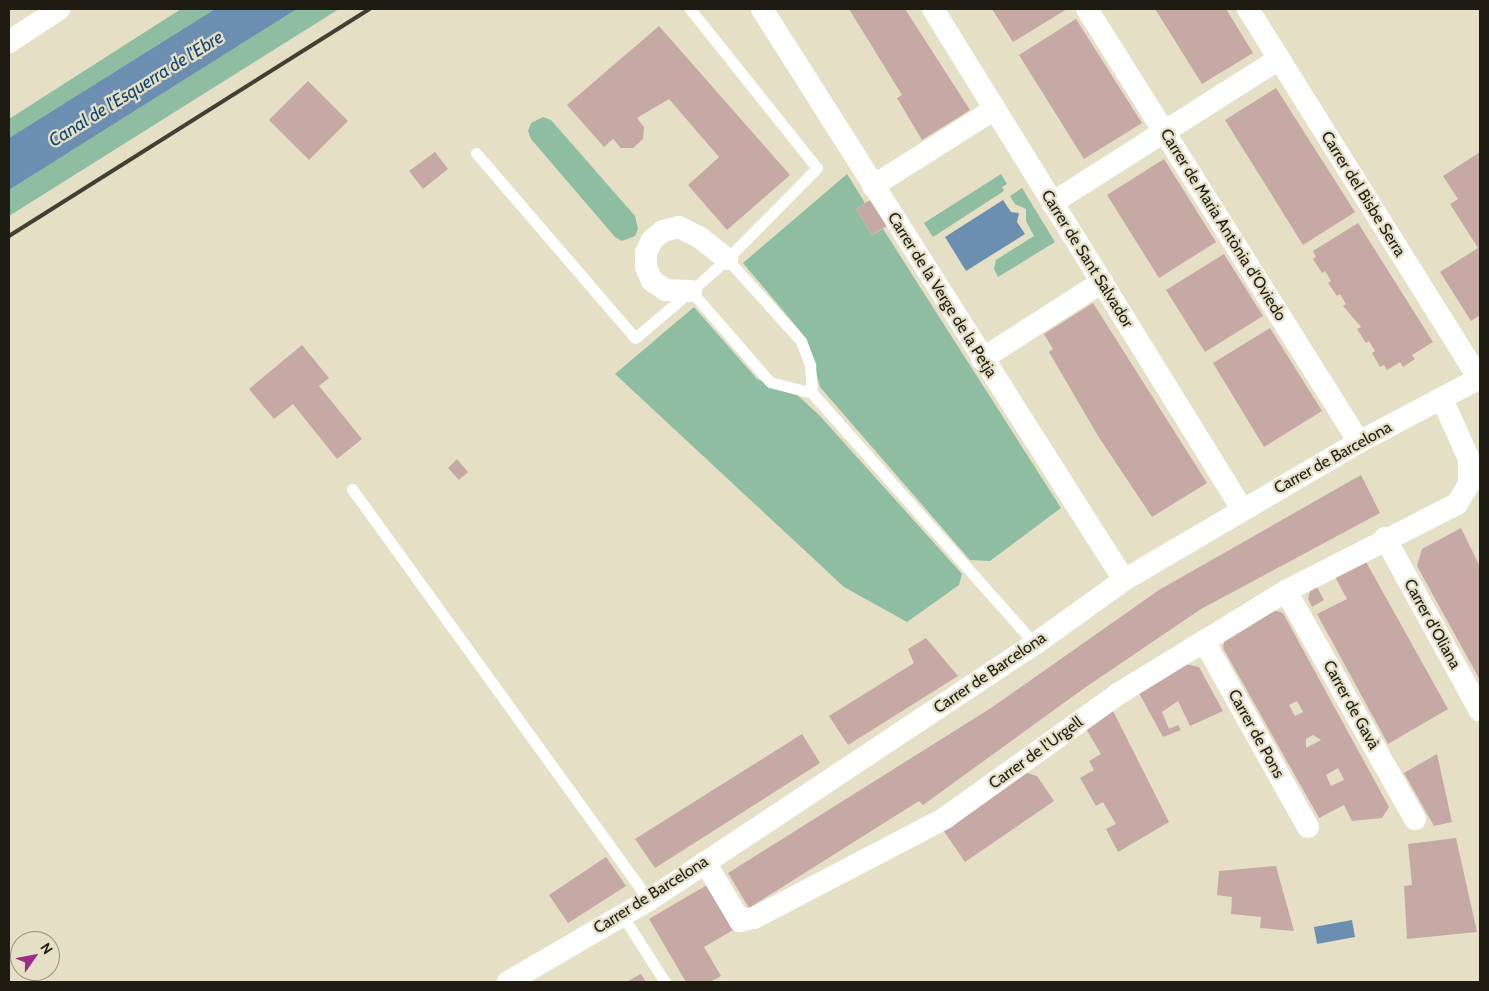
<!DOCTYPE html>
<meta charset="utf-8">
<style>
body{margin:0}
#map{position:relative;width:1489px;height:991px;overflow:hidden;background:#e5dfc5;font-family:Cabin,sans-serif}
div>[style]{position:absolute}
.green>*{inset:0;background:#8ebda1}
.water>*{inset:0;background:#6c8eb1}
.building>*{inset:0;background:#c6a8a5}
.lane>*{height:11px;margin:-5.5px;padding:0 5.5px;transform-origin:5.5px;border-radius:5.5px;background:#fff}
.street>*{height:22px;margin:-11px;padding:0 11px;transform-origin:11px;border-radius:11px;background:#fff}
.rail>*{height:4px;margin:-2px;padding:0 2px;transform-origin:2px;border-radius:2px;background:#434033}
span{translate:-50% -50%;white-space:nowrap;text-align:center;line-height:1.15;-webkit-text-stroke:4.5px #e5dfc5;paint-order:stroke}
.street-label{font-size:16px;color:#1e1c12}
.water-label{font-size:18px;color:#114674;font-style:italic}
.frame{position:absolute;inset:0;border:10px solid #1e1c12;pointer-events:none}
.north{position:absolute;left:10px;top:931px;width:50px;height:50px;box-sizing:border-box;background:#e5dfc5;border:1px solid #95917d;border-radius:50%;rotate:57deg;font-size:14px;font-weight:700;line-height:20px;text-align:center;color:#1e1c12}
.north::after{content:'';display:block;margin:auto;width:18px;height:22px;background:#9d2c89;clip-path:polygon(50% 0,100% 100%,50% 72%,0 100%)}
</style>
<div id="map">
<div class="green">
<div style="clip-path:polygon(181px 9px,215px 9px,9px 138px,9px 119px)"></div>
<div style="clip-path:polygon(297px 9px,339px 9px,9px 216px,9px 190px)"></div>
<div style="clip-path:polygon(543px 117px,551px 120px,635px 216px,638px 229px,635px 236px,622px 241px,615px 237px,531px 139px,528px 131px,531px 123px)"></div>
<div style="clip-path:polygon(847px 174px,865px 203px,856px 209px,872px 235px,883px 229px,1061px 508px,990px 561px,970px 560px,820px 387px,808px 344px,801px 332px,743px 263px)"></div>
<div style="clip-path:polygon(1001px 174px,1007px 184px,1002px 187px,1004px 191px,933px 237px,924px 223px)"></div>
<div style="clip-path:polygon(1022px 188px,1055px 242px,998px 277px,994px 269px,996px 260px,1034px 236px,1026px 221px,1026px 209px,1015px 204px,1010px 196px)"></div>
<div style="clip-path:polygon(694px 307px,757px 379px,794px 392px,820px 416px,962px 574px,959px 585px,907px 622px,844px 587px,615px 374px)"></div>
</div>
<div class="water">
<div style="clip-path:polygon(215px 9px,297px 9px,9px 190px,9px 138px)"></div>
<div style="clip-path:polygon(1003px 200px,1011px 212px,1019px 213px,1017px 222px,1025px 234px,966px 271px,945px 237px)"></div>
<div style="clip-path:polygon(1352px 920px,1355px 937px,1317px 944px,1314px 927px)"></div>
</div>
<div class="building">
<div style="clip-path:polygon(849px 9px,905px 9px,970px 110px,922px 140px,897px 98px,902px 95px)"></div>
<div style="clip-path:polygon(992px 9px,1067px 9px,1013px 42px)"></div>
<div style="clip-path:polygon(1155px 9px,1226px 9px,1253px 53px,1202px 84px)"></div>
<div style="clip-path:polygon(1076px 19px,1142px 123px,1084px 159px,1019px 55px)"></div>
<div style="clip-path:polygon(659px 26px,790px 175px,727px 230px,688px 185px,719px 157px,669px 99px,637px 118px,644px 127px,643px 139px,633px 148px,621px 148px,613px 139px,604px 147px,567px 105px)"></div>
<div style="clip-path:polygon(308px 81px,348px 121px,309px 160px,269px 120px)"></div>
<div style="clip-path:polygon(1276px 88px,1355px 212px,1303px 245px,1225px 120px)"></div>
<div style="clip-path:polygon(435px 152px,448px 169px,423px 189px,409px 171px)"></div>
<div style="clip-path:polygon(1480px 152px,1480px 315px,1471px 321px,1440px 272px,1478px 248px,1450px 204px,1458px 199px,1443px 176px)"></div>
<div style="clip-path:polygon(1164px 159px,1216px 242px,1159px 278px,1107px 195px)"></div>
<div style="clip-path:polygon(870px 200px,887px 226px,872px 235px,856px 209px)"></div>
<div style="clip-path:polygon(1358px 223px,1433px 342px,1412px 355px,1415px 359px,1403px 367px,1400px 362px,1387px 370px,1384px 365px,1380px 367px,1372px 353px,1375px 351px,1369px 341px,1366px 343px,1357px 329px,1361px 327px,1343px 306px,1346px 304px,1340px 294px,1337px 296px,1328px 283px,1331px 281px,1325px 271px,1322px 273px,1313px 259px,1316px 257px,1313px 251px)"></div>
<div style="clip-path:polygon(1224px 254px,1263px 316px,1205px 352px,1166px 290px)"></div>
<div style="clip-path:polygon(1093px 303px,1207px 483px,1152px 517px,1098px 436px,1049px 352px,1053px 349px,1044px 334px)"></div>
<div style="clip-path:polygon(1270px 328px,1322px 411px,1264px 447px,1213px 363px)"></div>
<div style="clip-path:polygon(302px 345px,329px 378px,319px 386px,362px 439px,337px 459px,293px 404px,274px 419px,249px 389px)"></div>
<div style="clip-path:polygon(457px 459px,468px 472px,459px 480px,448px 468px)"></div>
<div style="clip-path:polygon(1361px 475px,1380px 513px,1201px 609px,1083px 689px,923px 805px,919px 801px,749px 908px,728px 873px,991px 708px,1159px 590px)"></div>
<div style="clip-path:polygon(1461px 528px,1480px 567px,1480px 680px,1417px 566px,1422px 549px)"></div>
<div style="clip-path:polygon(1365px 560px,1448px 709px,1388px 744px,1317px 614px,1347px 599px,1335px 577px)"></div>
<div style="clip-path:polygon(1317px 587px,1324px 600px,1312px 607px,1308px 599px,1310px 591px)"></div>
<div style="clip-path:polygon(evenodd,1273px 610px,1283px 613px,1389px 807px,1382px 818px,1352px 821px,1344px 805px,1319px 818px,1223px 648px,1225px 638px,1273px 610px,1297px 701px,1303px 712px,1295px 716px,1289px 705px,1297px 701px,1273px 610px,1313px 735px,1321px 740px,1306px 748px,1306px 739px,1313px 735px,1273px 610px,1338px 768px,1344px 780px,1331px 786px,1326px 775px,1338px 768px)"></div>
<div style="clip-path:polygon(926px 638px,958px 676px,848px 745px,829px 716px,914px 663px,908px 649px)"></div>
<div style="clip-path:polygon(1185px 664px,1199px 667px,1223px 711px,1190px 726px,1178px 701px,1162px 712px,1169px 729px,1178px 725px,1181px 730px,1163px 737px,1139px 693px)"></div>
<div style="clip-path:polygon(1110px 705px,1169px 822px,1118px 852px,1106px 829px,1116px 824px,1103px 802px,1096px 806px,1080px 778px,1094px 770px,1089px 761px,1101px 754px,1082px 722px)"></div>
<div style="clip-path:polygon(802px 734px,820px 763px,655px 868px,635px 839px)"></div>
<div style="clip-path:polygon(1437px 754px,1452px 822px,1434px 826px,1404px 773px)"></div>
<div style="clip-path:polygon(1020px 771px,1037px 776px,1054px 801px,965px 862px,941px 827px)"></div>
<div style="clip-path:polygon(1456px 838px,1477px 932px,1407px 939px,1404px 886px,1412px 885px,1408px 844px)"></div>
<div style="clip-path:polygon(606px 857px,626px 886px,568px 923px,549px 895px)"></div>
<div style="clip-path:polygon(1276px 866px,1294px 931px,1260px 928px,1261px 917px,1231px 914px,1232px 897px,1217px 895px,1219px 871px)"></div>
<div style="clip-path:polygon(707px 885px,733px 930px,704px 947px,721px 976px,710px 982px,686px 982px,649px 919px)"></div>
<div style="clip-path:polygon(641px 974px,646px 982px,626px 982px)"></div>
</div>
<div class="lane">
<div style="left:690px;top:9px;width:203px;rotate:51.4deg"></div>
<div style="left:817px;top:168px;width:128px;rotate:134.7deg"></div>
<div style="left:476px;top:153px;width:244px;rotate:49.3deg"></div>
<div style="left:635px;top:338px;width:70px;rotate:-40.3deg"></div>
<div style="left:812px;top:393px;width:43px;rotate:-165.3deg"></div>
<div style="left:770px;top:382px;width:121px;rotate:-131deg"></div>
<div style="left:691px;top:291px;width:48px;rotate:-41.6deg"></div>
<div style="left:727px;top:259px;width:110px;rotate:47.9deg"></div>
<div style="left:801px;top:341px;width:26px;rotate:69deg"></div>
<div style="left:810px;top:365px;width:28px;rotate:86deg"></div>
<div style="left:812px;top:393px;width:336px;rotate:48.4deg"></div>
<div style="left:352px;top:489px;width:507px;rotate:54.15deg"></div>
<div style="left:622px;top:915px;width:80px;rotate:57.3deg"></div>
</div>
<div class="street">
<div style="left:762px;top:9px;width:676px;rotate:57.63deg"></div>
<div style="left:933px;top:9px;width:588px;rotate:58.28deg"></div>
<div style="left:1087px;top:9px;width:511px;rotate:57.86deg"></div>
<div style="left:1248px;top:9px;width:436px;rotate:58deg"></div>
<div style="left:9px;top:42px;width:60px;rotate:-33.4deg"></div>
<div style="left:873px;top:186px;width:144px;rotate:-32.3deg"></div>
<div style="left:1052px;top:203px;width:269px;rotate:-32.4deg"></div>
<div style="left:691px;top:291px;width:25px;rotate:-178deg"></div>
<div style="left:666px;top:290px;width:17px;rotate:-147deg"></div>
<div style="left:652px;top:281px;width:15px;rotate:-113deg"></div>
<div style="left:646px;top:267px;width:14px;rotate:-90deg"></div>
<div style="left:646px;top:253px;width:14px;rotate:-65deg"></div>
<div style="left:652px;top:240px;width:14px;rotate:-39deg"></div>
<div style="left:663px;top:231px;width:16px;rotate:-14deg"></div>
<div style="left:679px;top:227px;width:22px;rotate:27deg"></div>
<div style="left:699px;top:237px;width:36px;rotate:38deg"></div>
<div style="left:982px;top:359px;width:143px;rotate:-32.7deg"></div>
<div style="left:1385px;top:538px;width:197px;rotate:61.2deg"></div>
<div style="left:1286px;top:591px;width:262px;rotate:60.5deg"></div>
<div style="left:1204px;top:641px;width:213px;rotate:60.8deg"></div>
<div style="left:705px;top:862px;width:69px;rotate:59.3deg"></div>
<div style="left:740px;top:921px;width:14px;rotate:-12deg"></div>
<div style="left:754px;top:918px;width:216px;rotate:-27.6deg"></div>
<div style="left:945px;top:818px;width:213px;rotate:-35.6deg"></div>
<div style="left:1118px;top:694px;width:197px;rotate:-31.5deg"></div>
<div style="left:1286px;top:591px;width:192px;rotate:-27deg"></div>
<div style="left:1457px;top:504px;width:23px;rotate:-59deg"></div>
<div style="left:1469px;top:484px;width:25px;rotate:-90deg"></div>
<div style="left:1469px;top:459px;width:66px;rotate:-114.2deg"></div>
<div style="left:508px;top:982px;width:163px;rotate:-30.2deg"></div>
<div style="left:649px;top:900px;width:463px;rotate:-33.6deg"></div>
<div style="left:1035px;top:644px;width:110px;rotate:-35.7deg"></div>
<div style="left:1124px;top:580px;width:273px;rotate:-30.4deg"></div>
<div style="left:1359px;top:442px;width:137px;rotate:-27.9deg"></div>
</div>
<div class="rail">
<div style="left:9px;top:236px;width:426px;rotate:-32.2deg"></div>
</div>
<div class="street-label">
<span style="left:1363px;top:194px;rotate:58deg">Carrer del Bisbe Serra</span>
<span style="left:1223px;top:225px;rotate:58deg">Carrer de Maria Antònia d'Oviedo</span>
<span style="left:1087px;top:259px;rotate:58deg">Carrer de Sant Salvador</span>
<span style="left:942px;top:295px;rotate:58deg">Carrer de la Verge de la Petja</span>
<span style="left:1333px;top:458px;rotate:-29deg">Carrer de Barcelona</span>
<span style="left:1432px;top:624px;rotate:61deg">Carrer d'Oliana</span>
<span style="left:990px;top:673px;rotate:-34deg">Carrer de Barcelona</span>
<span style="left:1351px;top:705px;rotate:61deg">Carrer de Gavà</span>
<span style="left:1256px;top:734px;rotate:61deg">Carrer de Pons</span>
<span style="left:1036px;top:753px;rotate:-36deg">Carrer de l'Urgell</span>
<span style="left:651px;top:895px;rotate:-32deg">Carrer de Barcelona</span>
</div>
<div class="water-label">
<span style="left:136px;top:89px;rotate:-32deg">Canal de l'Esquerra de l'Ebre</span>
</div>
<div class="frame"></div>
<div class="north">N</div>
</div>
